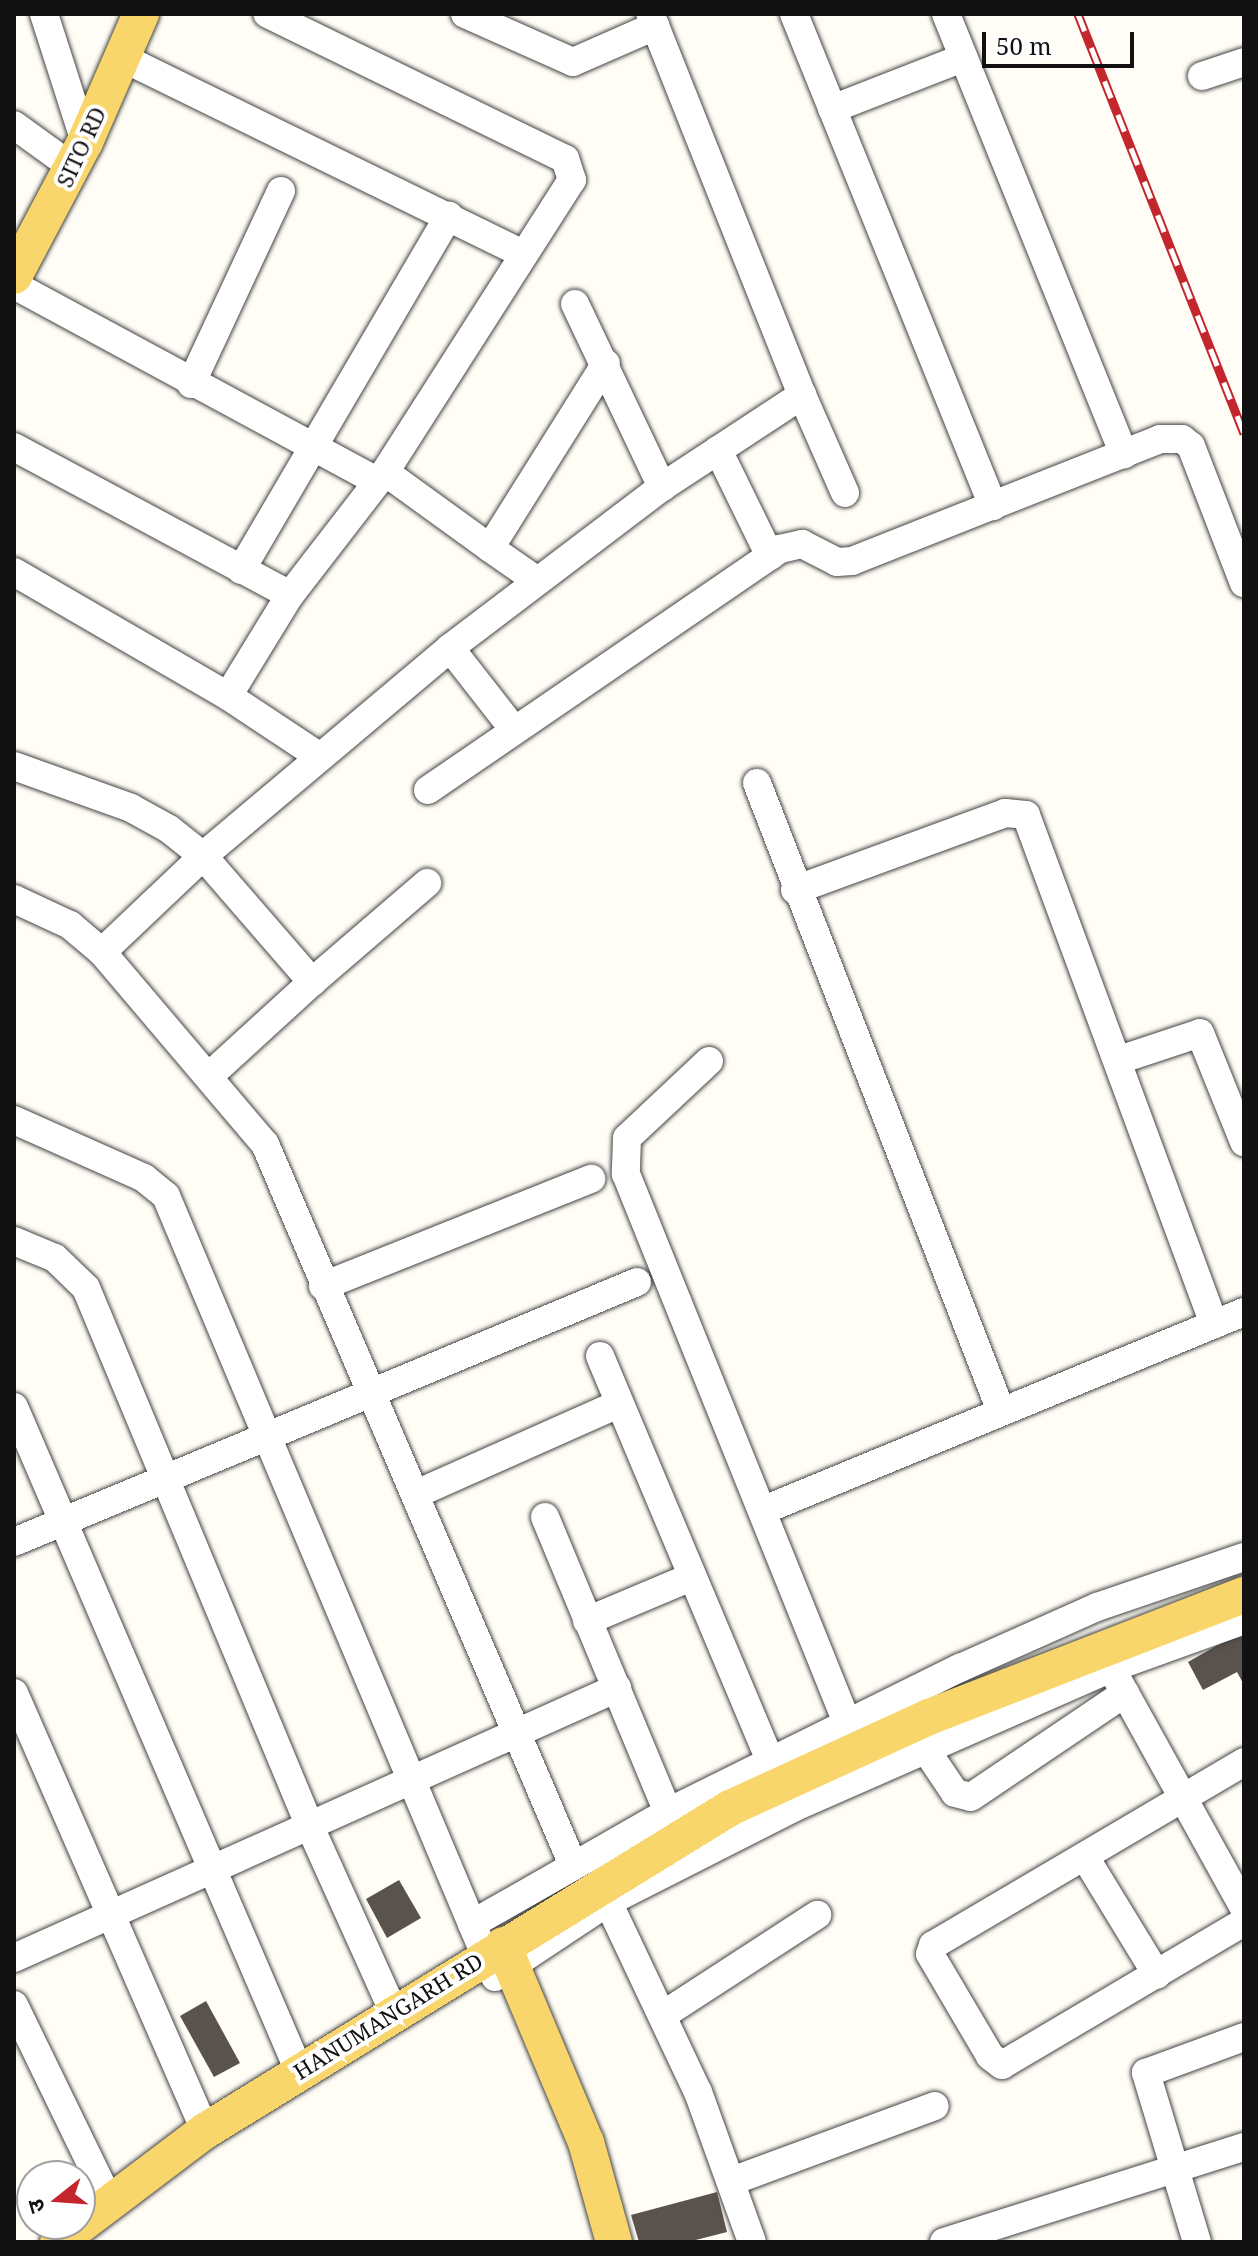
<!DOCTYPE html>
<meta charset="utf-8">
<style>
body{margin:0}
#map{position:relative;width:1258px;height:2256px;overflow:hidden;background:#fffdf5;font-family:"Noto Serif","Noto Sans Devanagari",serif}
div>[style]{position:absolute}
.building>*{inset:0;background:#5a524d}
.roads{filter:drop-shadow(0 0 2px #444) drop-shadow(0 0 2px #444)}
.minor>*{height:28px;margin:-14px;padding:0 14px;transform-origin:14px;border-radius:14px;background:#fff}
.major>*{height:36px;margin:-18px;padding:0 18px;transform-origin:18px;border-radius:18px;background:#f9d66b}
.rail>*{height:9px;margin-top:-4.5px;transform-origin:0;background:repeating-linear-gradient(90deg,#fff 0 18px,#c4262e 0 36px);box-sizing:border-box;border-block:2px solid #c4262e}
span{translate:-50% -50%;white-space:nowrap;text-align:center;line-height:1.15;-webkit-text-stroke:8px #fff;paint-order:stroke}
.street-label{font-size:22px;color:#111}
.frame{position:absolute;inset:0;border:16px solid #111;pointer-events:none}
.north{position:absolute;left:16px;top:2160px;width:80px;height:80px;box-sizing:border-box;background:#fff;border:2px solid #a0a0a0;border-radius:50%;rotate:253deg;font-size:22px;font-weight:700;line-height:32px;text-align:center;color:#111}
.north::after{content:'';display:block;margin:auto;width:28px;height:36px;background:#c4262e;clip-path:polygon(50% 0,100% 100%,50% 72%,0 100%)}
.scale{position:absolute;left:982px;top:32px;width:152px;height:36px;box-sizing:border-box;border:4px solid #111;border-top:0;padding-left:10px;font-size:24px;line-height:28px;white-space:nowrap;color:#111;-webkit-text-stroke:6px #fff;paint-order:stroke}
</style>
<div id="map">
<div class="building">
<div style="clip-path:polygon(1244px 1630px,1244px 1685px,1237px 1672px,1203px 1690px,1188px 1662px)"></div>
<div style="clip-path:polygon(399px 1880px,421px 1918px,387px 1938px,366px 1899px)"></div>
<div style="clip-path:polygon(206px 2001px,240px 2063px,214px 2077px,180px 2016px)"></div>
<div style="clip-path:polygon(717px 2192px,727px 2232px,688px 2242px,639px 2242px,631px 2215px)"></div>
</div>
<div class="roads">
<div class="minor">
<div style="left:44px;top:14px;width:134px;rotate:72.2deg"></div>
<div style="left:465px;top:14px;width:118px;rotate:24deg"></div>
<div style="left:573px;top:62px;width:90px;rotate:-23.7deg"></div>
<div style="left:794px;top:14px;width:531px;rotate:67.98deg"></div>
<div style="left:946px;top:14px;width:475px;rotate:68deg"></div>
<div style="left:121px;top:57px;width:448px;rotate:26.1deg"></div>
<div style="left:1202px;top:76px;width:44px;rotate:-18.4deg"></div>
<div style="left:832px;top:109px;width:141px;rotate:-21.3deg"></div>
<div style="left:14px;top:125px;width:72px;rotate:35.9deg"></div>
<div style="left:14px;top:285px;width:413px;rotate:28.4deg"></div>
<div style="left:575px;top:304px;width:203px;rotate:64.6deg"></div>
<div style="left:191px;top:384px;width:213px;rotate:-65deg"></div>
<div style="left:802px;top:395px;width:107px;rotate:66.3deg"></div>
<div style="left:14px;top:447px;width:313px;rotate:28.2deg"></div>
<div style="left:718px;top:450px;width:118px;rotate:63.9deg"></div>
<div style="left:385px;top:472px;width:130px;rotate:35.9deg"></div>
<div style="left:241px;top:570px;width:411px;rotate:-59.6deg"></div>
<div style="left:14px;top:572px;width:247px;rotate:30.1deg"></div>
<div style="left:228px;top:696px;width:110px;rotate:33.5deg"></div>
<div style="left:536px;top:580px;width:56px;rotate:-145.2deg"></div>
<div style="left:490px;top:548px;width:218px;rotate:-57.9deg"></div>
<div style="left:450px;top:648px;width:104px;rotate:52deg"></div>
<div style="left:228px;top:696px;width:119px;rotate:-58.5deg"></div>
<div style="left:290px;top:595px;width:155px;rotate:-52.3deg"></div>
<div style="left:385px;top:472px;width:347px;rotate:-57.4deg"></div>
<div style="left:572px;top:180px;width:22px;rotate:-108deg"></div>
<div style="left:565px;top:159px;width:331px;rotate:-154deg"></div>
<div style="left:14px;top:766px;width:124px;rotate:19.7deg"></div>
<div style="left:131px;top:808px;width:43px;rotate:28.9deg"></div>
<div style="left:169px;top:829px;width:43px;rotate:38.5deg"></div>
<div style="left:203px;top:856px;width:167px;rotate:49.1deg"></div>
<div style="left:312px;top:982px;width:138px;rotate:137.6deg"></div>
<div style="left:757px;top:783px;width:674px;rotate:68.77deg"></div>
<div style="left:428px;top:790px;width:427px;rotate:-34.4deg"></div>
<div style="left:780px;top:549px;width:23px;rotate:-13deg"></div>
<div style="left:802px;top:544px;width:39px;rotate:27deg"></div>
<div style="left:837px;top:562px;width:15px;rotate:-4deg"></div>
<div style="left:852px;top:561px;width:331px;rotate:-21.6deg"></div>
<div style="left:1160px;top:439px;width:22px"></div>
<div style="left:1182px;top:439px;width:11px;rotate:38deg"></div>
<div style="left:1191px;top:446px;width:147px;rotate:68.9deg"></div>
<div style="left:795px;top:890px;width:224px;rotate:-20.1deg"></div>
<div style="left:1005px;top:813px;width:21px;rotate:5deg"></div>
<div style="left:1026px;top:815px;width:543px;rotate:69.73deg"></div>
<div style="left:14px;top:899px;width:62px;rotate:24.9deg"></div>
<div style="left:70px;top:925px;width:42px;rotate:40.2deg"></div>
<div style="left:102px;top:952px;width:252px;rotate:49.7deg"></div>
<div style="left:265px;top:1144px;width:784px;rotate:66.87deg"></div>
<div style="left:102px;top:952px;width:139px;rotate:-43.5deg"></div>
<div style="left:203px;top:856px;width:323px;rotate:-40.1deg"></div>
<div style="left:450px;top:648px;width:266px;rotate:-37.2deg"></div>
<div style="left:662px;top:487px;width:168px;rotate:-33.3deg"></div>
<div style="left:802px;top:395px;width:410px;rotate:-111.7deg"></div>
<div style="left:312px;top:982px;width:152px;rotate:-40.7deg"></div>
<div style="left:1119px;top:1060px;width:85px;rotate:-18.4deg"></div>
<div style="left:1200px;top:1033px;width:118px;rotate:68deg"></div>
<div style="left:709px;top:1061px;width:112px;rotate:136.8deg"></div>
<div style="left:627px;top:1138px;width:36px;rotate:92deg"></div>
<div style="left:626px;top:1174px;width:594px;rotate:68.06deg"></div>
<div style="left:14px;top:1120px;width:142px;rotate:24deg"></div>
<div style="left:144px;top:1178px;width:28px;rotate:39deg"></div>
<div style="left:166px;top:1196px;width:823px;rotate:67.2deg"></div>
<div style="left:14px;top:1241px;width:44px;rotate:22.5deg"></div>
<div style="left:55px;top:1258px;width:43px;rotate:44.1deg"></div>
<div style="left:86px;top:1288px;width:586px;rotate:67.42deg"></div>
<div style="left:311px;top:1829px;width:204px;rotate:65.7deg"></div>
<div style="left:323px;top:1286px;width:289px;rotate:-21.8deg"></div>
<div style="left:600px;top:1356px;width:439px;rotate:67.2deg"></div>
<div style="left:14px;top:1407px;width:723px;rotate:66.77deg"></div>
<div style="left:416px;top:1494px;width:221px;rotate:-24deg"></div>
<div style="left:764px;top:1510px;width:519px;rotate:-22.42deg"></div>
<div style="left:545px;top:1517px;width:320px;rotate:67.4deg"></div>
<div style="left:14px;top:1542px;width:675px;rotate:-22.65deg"></div>
<div style="left:587px;top:1621px;width:113px;rotate:-22.9deg"></div>
<div style="left:1111px;top:1668px;width:274px;rotate:61deg"></div>
<div style="left:14px;top:1693px;width:478px;rotate:66.4deg"></div>
<div style="left:924px;top:1747px;width:55px;rotate:56deg"></div>
<div style="left:955px;top:1793px;width:16px;rotate:14deg"></div>
<div style="left:971px;top:1797px;width:186px;rotate:-34deg"></div>
<div style="left:1244px;top:1762px;width:361px;rotate:149.5deg"></div>
<div style="left:933px;top:1945px;width:9px;rotate:108deg"></div>
<div style="left:930px;top:1954px;width:118px;rotate:59.5deg"></div>
<div style="left:990px;top:2056px;width:15px;rotate:37deg"></div>
<div style="left:1002px;top:2065px;width:281px;rotate:-30.6deg"></div>
<div style="left:1085px;top:1857px;width:138px;rotate:58.6deg"></div>
<div style="left:608px;top:1902px;width:210px;rotate:64.7deg"></div>
<div style="left:698px;top:2092px;width:159px;rotate:70.2deg"></div>
<div style="left:472px;top:1924px;width:226px;rotate:-29.7deg"></div>
<div style="left:668px;top:1812px;width:326px;rotate:-26.3deg"></div>
<div style="left:960px;top:1668px;width:150px;rotate:-24deg"></div>
<div style="left:1097px;top:1607px;width:155px;rotate:-18.8deg"></div>
<div style="left:14px;top:1958px;width:661px;rotate:-24.12deg"></div>
<div style="left:495px;top:1977px;width:136px;rotate:-33.6deg"></div>
<div style="left:608px;top:1902px;width:210px;rotate:-26.9deg"></div>
<div style="left:795px;top:1807px;width:345px;rotate:-23.7deg"></div>
<div style="left:1111px;top:1668px;width:141px;rotate:-19.8deg"></div>
<div style="left:14px;top:2005px;width:218px;rotate:64.1deg"></div>
<div style="left:663px;top:2015px;width:184px;rotate:-33deg"></div>
<div style="left:732px;top:2181px;width:216px;rotate:-20.3deg"></div>
<div style="left:944px;top:2242px;width:315px;rotate:-17.6deg"></div>
<div style="left:1197px;top:2242px;width:177px;rotate:-106.8deg"></div>
<div style="left:1146px;top:2073px;width:104px;rotate:-20.2deg"></div>
</div>
<div class="major">
<div style="left:14px;top:276px;width:152px;rotate:-62.1deg"></div>
<div style="left:85px;top:142px;width:140px;rotate:-66.4deg"></div>
<div style="left:503px;top:1945px;width:214px;rotate:67.2deg"></div>
<div style="left:586px;top:2142px;width:104px;rotate:74.4deg"></div>
<div style="left:58px;top:2242px;width:184px;rotate:-37.1deg"></div>
<div style="left:205px;top:2131px;width:616px;rotate:-31.6deg"></div>
<div style="left:730px;top:1808px;width:219px;rotate:-24.6deg"></div>
<div style="left:929px;top:1717px;width:338px;rotate:-21.2deg"></div>
</div>
</div>
<div class="rail">
<div style="left:1078px;top:14px;width:451px;rotate:68.4deg"></div>
</div>
<div class="street-label">
<span style="left:81px;top:147px;rotate:-65deg">SITO RD</span>
<span style="left:388px;top:2016px;rotate:-32deg">HANUMANGARH RD</span>
</div>
<div class="frame"></div>
<div class="north">उ</div>
<div class="scale">50 m</div>
</div>
